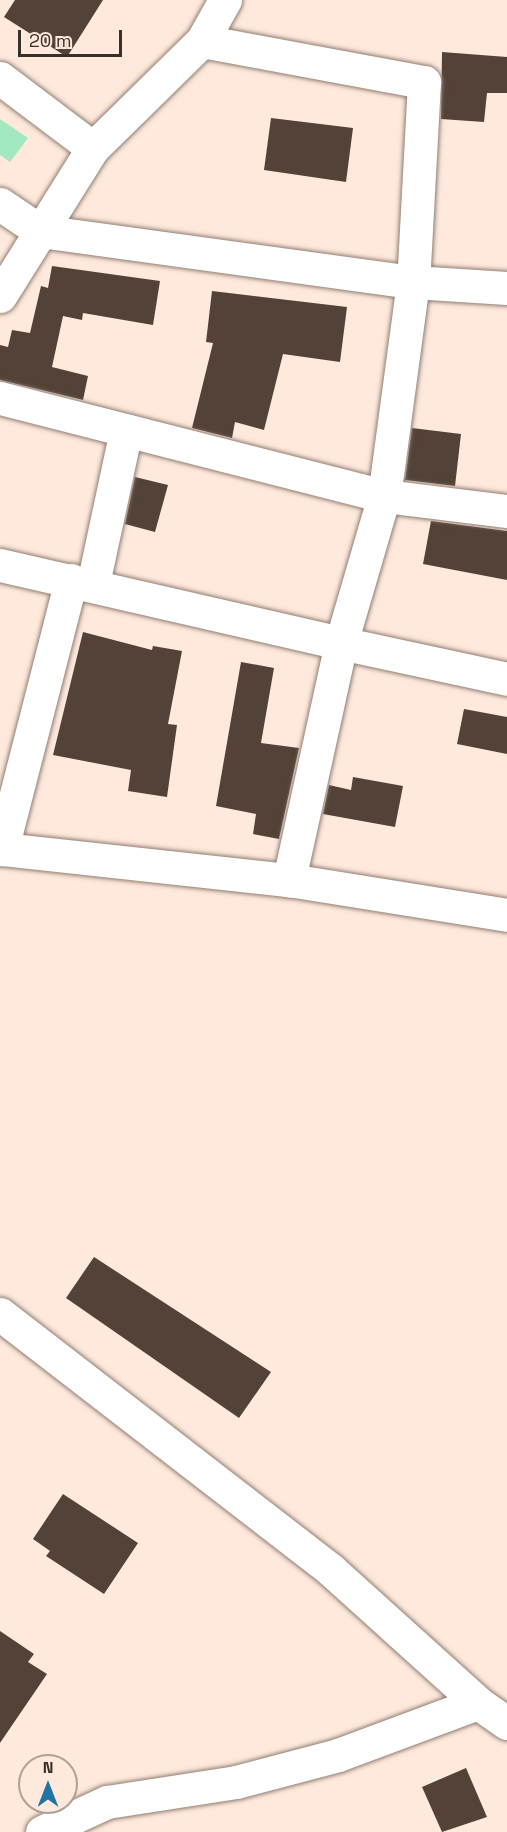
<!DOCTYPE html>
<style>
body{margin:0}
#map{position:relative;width:507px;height:1832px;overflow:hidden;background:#fee9dc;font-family:"Space Grotesk",sans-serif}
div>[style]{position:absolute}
.green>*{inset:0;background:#a4e8c1}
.building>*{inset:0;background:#524237}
.roads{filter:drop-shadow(0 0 2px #907d72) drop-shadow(0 0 2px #907d72)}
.minor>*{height:33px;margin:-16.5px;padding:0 16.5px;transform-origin:16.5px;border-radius:16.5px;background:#fff}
span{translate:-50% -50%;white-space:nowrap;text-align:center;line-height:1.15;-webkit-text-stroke:6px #fee9dc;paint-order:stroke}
.north{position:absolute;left:18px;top:1754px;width:60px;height:60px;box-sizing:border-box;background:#fee9dc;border:2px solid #af9f95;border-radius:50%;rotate:0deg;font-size:16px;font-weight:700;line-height:24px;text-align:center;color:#38302b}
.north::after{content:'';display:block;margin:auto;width:21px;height:27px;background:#2174a4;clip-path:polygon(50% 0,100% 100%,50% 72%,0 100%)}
.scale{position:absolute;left:18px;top:30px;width:104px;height:27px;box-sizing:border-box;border:3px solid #38302b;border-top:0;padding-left:8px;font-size:18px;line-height:21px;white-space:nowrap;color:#38302b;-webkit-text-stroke:4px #fee9dc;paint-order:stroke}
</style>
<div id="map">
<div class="green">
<div style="clip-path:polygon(0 119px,28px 138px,10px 162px,0 155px)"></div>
</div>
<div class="building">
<div style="clip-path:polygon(15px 0,103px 0,67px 57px,4px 17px)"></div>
<div style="clip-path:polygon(442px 52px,507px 57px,507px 93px,487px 93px,484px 122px,441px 119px)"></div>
<div style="clip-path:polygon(271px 118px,353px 128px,346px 182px,264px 170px)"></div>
<div style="clip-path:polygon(52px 266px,160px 281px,153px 325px,83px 313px,82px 320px,63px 316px,52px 367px,88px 376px,83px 400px,0 380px,0 345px,8px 347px,12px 330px,30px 333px,41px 286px,48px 288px)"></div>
<div style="clip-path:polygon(212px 291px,347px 307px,340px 362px,283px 354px,264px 430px,235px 422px,232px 438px,192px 428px,213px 343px,206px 342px)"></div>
<div style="clip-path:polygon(412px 428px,461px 434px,455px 486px,405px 480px)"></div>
<div style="clip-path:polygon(135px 477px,168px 485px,155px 532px,125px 524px)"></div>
<div style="clip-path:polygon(431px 521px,507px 531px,507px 580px,423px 564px)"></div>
<div style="clip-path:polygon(83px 632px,152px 650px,153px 646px,182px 651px,168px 724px,177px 725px,167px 797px,128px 791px,131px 770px,53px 755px)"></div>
<div style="clip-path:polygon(241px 662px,274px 668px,261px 743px,299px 748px,279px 839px,253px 834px,256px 814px,216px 806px)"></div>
<div style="clip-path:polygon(464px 709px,507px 717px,507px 754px,457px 744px)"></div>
<div style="clip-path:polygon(353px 777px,403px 786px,395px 827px,323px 814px,329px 785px,351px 790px)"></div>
<div style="clip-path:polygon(94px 1257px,271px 1372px,239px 1418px,66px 1298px)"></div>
<div style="clip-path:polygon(63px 1494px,138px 1543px,104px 1594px,46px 1556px,50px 1551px,33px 1539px)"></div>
<div style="clip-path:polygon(0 1631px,34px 1654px,28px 1662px,47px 1674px,0 1743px)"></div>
<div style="clip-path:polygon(466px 1768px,487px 1817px,442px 1832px,422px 1787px)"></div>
</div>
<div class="roads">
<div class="minor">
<div style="left:202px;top:41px;width:226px;rotate:10.5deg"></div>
<div style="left:424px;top:82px;width:200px;rotate:93.1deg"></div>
<div style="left:413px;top:282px;width:216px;rotate:97.7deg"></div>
<div style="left:384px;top:496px;width:153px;rotate:106.3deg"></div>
<div style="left:341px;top:643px;width:170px;rotate:12.2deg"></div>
<div style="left:0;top:78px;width:116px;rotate:37deg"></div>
<div style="left:93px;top:148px;width:153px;rotate:-44.5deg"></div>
<div style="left:202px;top:41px;width:47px;rotate:-60.7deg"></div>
<div style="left:0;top:204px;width:48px;rotate:34deg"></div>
<div style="left:40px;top:231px;width:376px;rotate:7.8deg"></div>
<div style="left:413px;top:282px;width:94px;rotate:3.7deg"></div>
<div style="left:0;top:296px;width:175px;rotate:-57.9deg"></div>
<div style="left:0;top:398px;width:396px;rotate:14.3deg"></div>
<div style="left:384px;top:496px;width:124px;rotate:7deg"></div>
<div style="left:0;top:565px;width:350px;rotate:12.9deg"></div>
<div style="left:341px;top:643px;width:243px;rotate:102.4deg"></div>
<div style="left:71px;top:580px;width:278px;rotate:104.4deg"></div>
<div style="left:2px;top:849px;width:289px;rotate:6.2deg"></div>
<div style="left:289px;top:880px;width:221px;rotate:9.1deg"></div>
<div style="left:93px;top:584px;width:157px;rotate:-77.9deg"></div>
<div style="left:0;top:1314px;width:418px;rotate:37.7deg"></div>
<div style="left:331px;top:1570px;width:198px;rotate:42.1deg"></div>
<div style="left:42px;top:1832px;width:72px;rotate:-24.8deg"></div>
<div style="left:107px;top:1802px;width:131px;rotate:-8.8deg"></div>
<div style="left:236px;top:1782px;width:106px;rotate:-14.8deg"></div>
<div style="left:338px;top:1755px;width:149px;rotate:-20.4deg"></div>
<div style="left:478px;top:1703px;width:35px;rotate:35deg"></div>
</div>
</div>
<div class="north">N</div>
<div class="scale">20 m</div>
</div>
